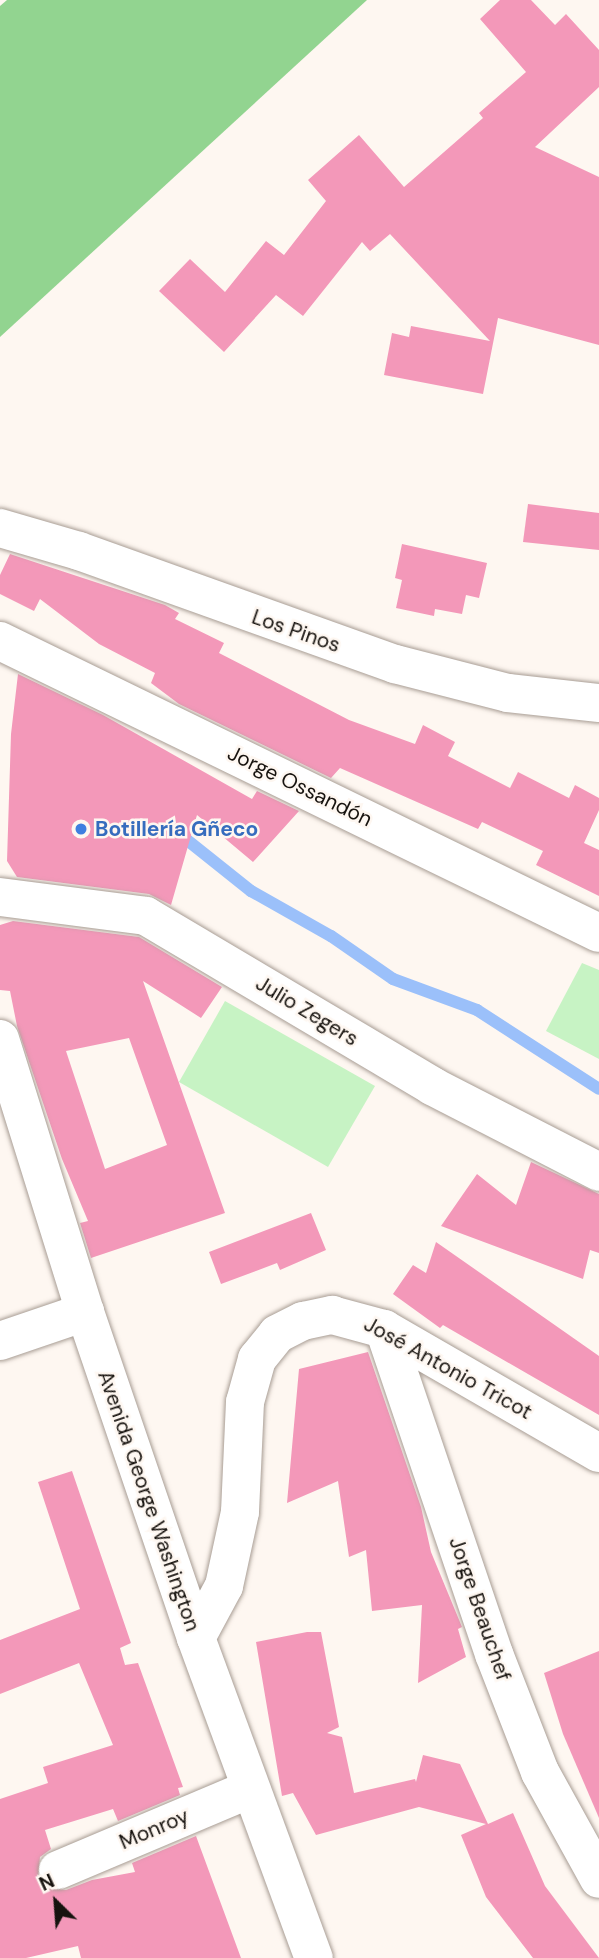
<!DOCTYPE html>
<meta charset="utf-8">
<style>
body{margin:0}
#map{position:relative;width:599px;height:1958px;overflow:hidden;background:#fef7f1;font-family:"DM Sans",sans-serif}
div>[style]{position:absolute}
.green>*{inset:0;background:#c7f3c4}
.forest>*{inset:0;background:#92d490}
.stream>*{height:12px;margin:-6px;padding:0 6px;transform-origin:6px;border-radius:6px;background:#9bc0fa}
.building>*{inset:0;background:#f398b9}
.roads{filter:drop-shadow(0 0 2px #a89d94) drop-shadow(0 0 2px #a89d94)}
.street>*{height:38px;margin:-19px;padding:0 19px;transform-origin:19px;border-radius:19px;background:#fff}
.secondary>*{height:38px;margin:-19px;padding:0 19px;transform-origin:19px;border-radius:19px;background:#fff}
.dots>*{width:19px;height:19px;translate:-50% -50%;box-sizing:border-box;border:4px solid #fef7f1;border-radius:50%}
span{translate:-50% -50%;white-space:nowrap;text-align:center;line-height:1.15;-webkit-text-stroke:5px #fef7f1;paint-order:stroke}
.street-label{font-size:21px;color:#17130f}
.shop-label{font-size:21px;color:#366cbe;font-weight:700}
.left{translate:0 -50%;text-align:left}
.north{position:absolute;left:21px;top:1867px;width:70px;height:70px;-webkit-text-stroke:5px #fef7f1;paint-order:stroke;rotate:335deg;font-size:19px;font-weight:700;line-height:28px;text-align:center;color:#17130f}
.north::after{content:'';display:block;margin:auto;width:24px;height:32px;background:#17130f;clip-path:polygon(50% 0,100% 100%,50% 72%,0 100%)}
</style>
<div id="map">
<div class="green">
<div style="clip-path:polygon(582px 963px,599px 970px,599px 1059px,546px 1031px)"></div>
<div style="clip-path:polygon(225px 1001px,375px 1086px,328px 1167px,179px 1082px)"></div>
</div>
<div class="forest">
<div style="clip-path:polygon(7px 0,367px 0,0 337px,0 6px)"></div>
</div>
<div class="stream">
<div style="left:177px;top:832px;width:95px;rotate:38.6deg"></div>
<div style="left:251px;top:891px;width:92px;rotate:29.4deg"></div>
<div style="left:331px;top:936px;width:75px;rotate:34.7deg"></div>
<div style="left:393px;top:979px;width:90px;rotate:20.3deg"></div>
<div style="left:477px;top:1010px;width:145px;rotate:32.9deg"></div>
</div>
<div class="building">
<div style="clip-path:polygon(500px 0,531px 0,555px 25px,566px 14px,599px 50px,599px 87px,535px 147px,599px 177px,599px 345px,498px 318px,483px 394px,384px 375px,392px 333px,409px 337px,411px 326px,490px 341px,390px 234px,370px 251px,362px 242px,303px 316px,276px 295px,224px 352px,159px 291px,190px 259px,225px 292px,266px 241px,284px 255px,326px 201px,308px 180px,359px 135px,404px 187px,483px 118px,479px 113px,526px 72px,480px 19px)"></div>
<div style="clip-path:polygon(528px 504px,599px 513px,599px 550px,523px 542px)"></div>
<div style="clip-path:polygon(402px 544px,487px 563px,479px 598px,466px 595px,462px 614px,435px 609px,434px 616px,396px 608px,402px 580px,395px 578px)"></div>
<div style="clip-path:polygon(10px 554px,165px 605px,179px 613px,175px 619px,224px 643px,219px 653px,349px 720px,415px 744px,423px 725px,455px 742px,448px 756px,510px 788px,518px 772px,569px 798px,575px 785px,599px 798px,599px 810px,584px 843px,599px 850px,599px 896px,536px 865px,543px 851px,482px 822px,478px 829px,340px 768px,331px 778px,179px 704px,151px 683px,155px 673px,99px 644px,40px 599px,34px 611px,0 594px,0 575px)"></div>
<div style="clip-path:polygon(18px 674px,103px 715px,252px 799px,257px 791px,299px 811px,253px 862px,197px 815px,171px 905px,149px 894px,17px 877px,7px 861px,11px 734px)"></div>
<div style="clip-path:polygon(evenodd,13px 921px,139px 937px,222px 987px,201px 1018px,143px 981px,225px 1213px,91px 1258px,80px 1223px,88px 1221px,62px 1159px,17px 1026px,10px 991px,0 990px,0 925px,13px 921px,129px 1038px,167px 1145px,105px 1169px,66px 1051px,129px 1038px)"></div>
<div style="clip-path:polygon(531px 1162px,599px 1194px,599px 1253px,590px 1250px,583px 1279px,441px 1226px,477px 1174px,516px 1205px)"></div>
<div style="clip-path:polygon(311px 1213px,326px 1250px,280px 1270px,277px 1263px,221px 1284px,209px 1252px)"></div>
<div style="clip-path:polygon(436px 1242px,599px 1356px,599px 1415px,443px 1325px,440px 1328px,393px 1294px,413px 1265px,426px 1273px)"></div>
<div style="clip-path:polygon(368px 1352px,421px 1507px,431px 1552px,462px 1627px,458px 1629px,466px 1657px,418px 1683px,422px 1605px,372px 1611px,366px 1550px,349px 1557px,338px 1481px,287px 1503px,299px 1369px)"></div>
<div style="clip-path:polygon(72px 1471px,131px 1643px,120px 1648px,125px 1665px,138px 1663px,183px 1787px,178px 1788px,180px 1795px,118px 1821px,113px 1809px,45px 1830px,51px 1849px,40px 1857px,38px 1878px,45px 1888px,66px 1890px,92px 1880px,135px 1872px,132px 1863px,196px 1836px,241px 1958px,81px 1958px,78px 1946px,26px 1958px,0 1958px,0 1799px,48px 1783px,43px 1767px,113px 1745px,79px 1663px,0 1694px,0 1640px,80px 1609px,38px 1482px)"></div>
<div style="clip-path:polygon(307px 1632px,321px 1632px,339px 1727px,327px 1733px,342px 1737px,354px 1793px,415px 1779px,416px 1782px,423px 1755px,460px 1764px,488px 1824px,513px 1813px,545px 1886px,599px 1958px,533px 1958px,486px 1897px,461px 1835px,486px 1824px,419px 1807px,316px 1835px,293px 1793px,282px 1796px,256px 1642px)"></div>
<div style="clip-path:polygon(599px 1651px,599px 1818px,563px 1734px,544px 1673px)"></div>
</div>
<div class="roads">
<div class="street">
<div style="left:0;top:528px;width:82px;rotate:16.2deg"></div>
<div style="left:79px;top:551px;width:336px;rotate:19.7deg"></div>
<div style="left:395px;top:664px;width:117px;rotate:14.4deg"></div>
<div style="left:508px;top:693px;width:92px;rotate:6.3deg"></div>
<div style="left:0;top:641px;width:666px;rotate:25.99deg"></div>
<div style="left:0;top:897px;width:147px;rotate:7.4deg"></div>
<div style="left:146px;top:916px;width:333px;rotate:30.7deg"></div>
<div style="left:432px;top:1086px;width:188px;rotate:27.2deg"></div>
<div style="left:384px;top:1329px;width:343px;rotate:71.3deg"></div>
<div style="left:494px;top:1654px;width:127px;rotate:68.7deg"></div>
<div style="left:540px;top:1772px;width:122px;rotate:61.1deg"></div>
<div style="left:0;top:1341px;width:90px;rotate:-18.8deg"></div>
<div style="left:196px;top:1638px;width:59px;rotate:-61.7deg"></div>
<div style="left:224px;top:1586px;width:76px;rotate:-77.8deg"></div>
<div style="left:240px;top:1512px;width:110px;rotate:-87.4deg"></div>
<div style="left:245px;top:1402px;width:45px;rotate:-74.4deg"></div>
<div style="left:257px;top:1359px;width:32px;rotate:-51deg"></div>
<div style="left:277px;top:1334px;width:29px;rotate:-27deg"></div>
<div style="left:303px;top:1321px;width:30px;rotate:-12deg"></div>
<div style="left:332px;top:1315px;width:54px;rotate:15.1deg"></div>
<div style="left:384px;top:1329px;width:248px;rotate:30deg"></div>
<div style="left:58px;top:1870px;width:208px;rotate:-22.9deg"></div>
</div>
<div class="secondary">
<div style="left:0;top:1039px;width:286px;rotate:72.7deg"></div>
<div style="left:85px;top:1312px;width:344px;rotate:71.2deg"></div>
<div style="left:196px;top:1638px;width:341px;rotate:69.8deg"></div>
</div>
</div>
<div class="dots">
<div style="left:81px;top:829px;background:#3f7fe0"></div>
</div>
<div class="street-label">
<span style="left:296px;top:631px;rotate:19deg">Los Pinos</span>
<span style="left:300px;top:786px;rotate:26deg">Jorge Ossandón</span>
<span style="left:307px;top:1011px;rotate:31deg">Julio Zegers</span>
<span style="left:448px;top:1368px;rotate:29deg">José Antonio Tricot</span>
<span style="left:149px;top:1501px;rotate:71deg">Avenida George Washington</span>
<span style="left:480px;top:1609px;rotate:71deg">Jorge Beauchef</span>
<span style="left:154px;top:1829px;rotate:-23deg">Monroy</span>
</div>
<div class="shop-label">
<span class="left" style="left:95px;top:829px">Botillería Gñeco</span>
</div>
<div class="north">N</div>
</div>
